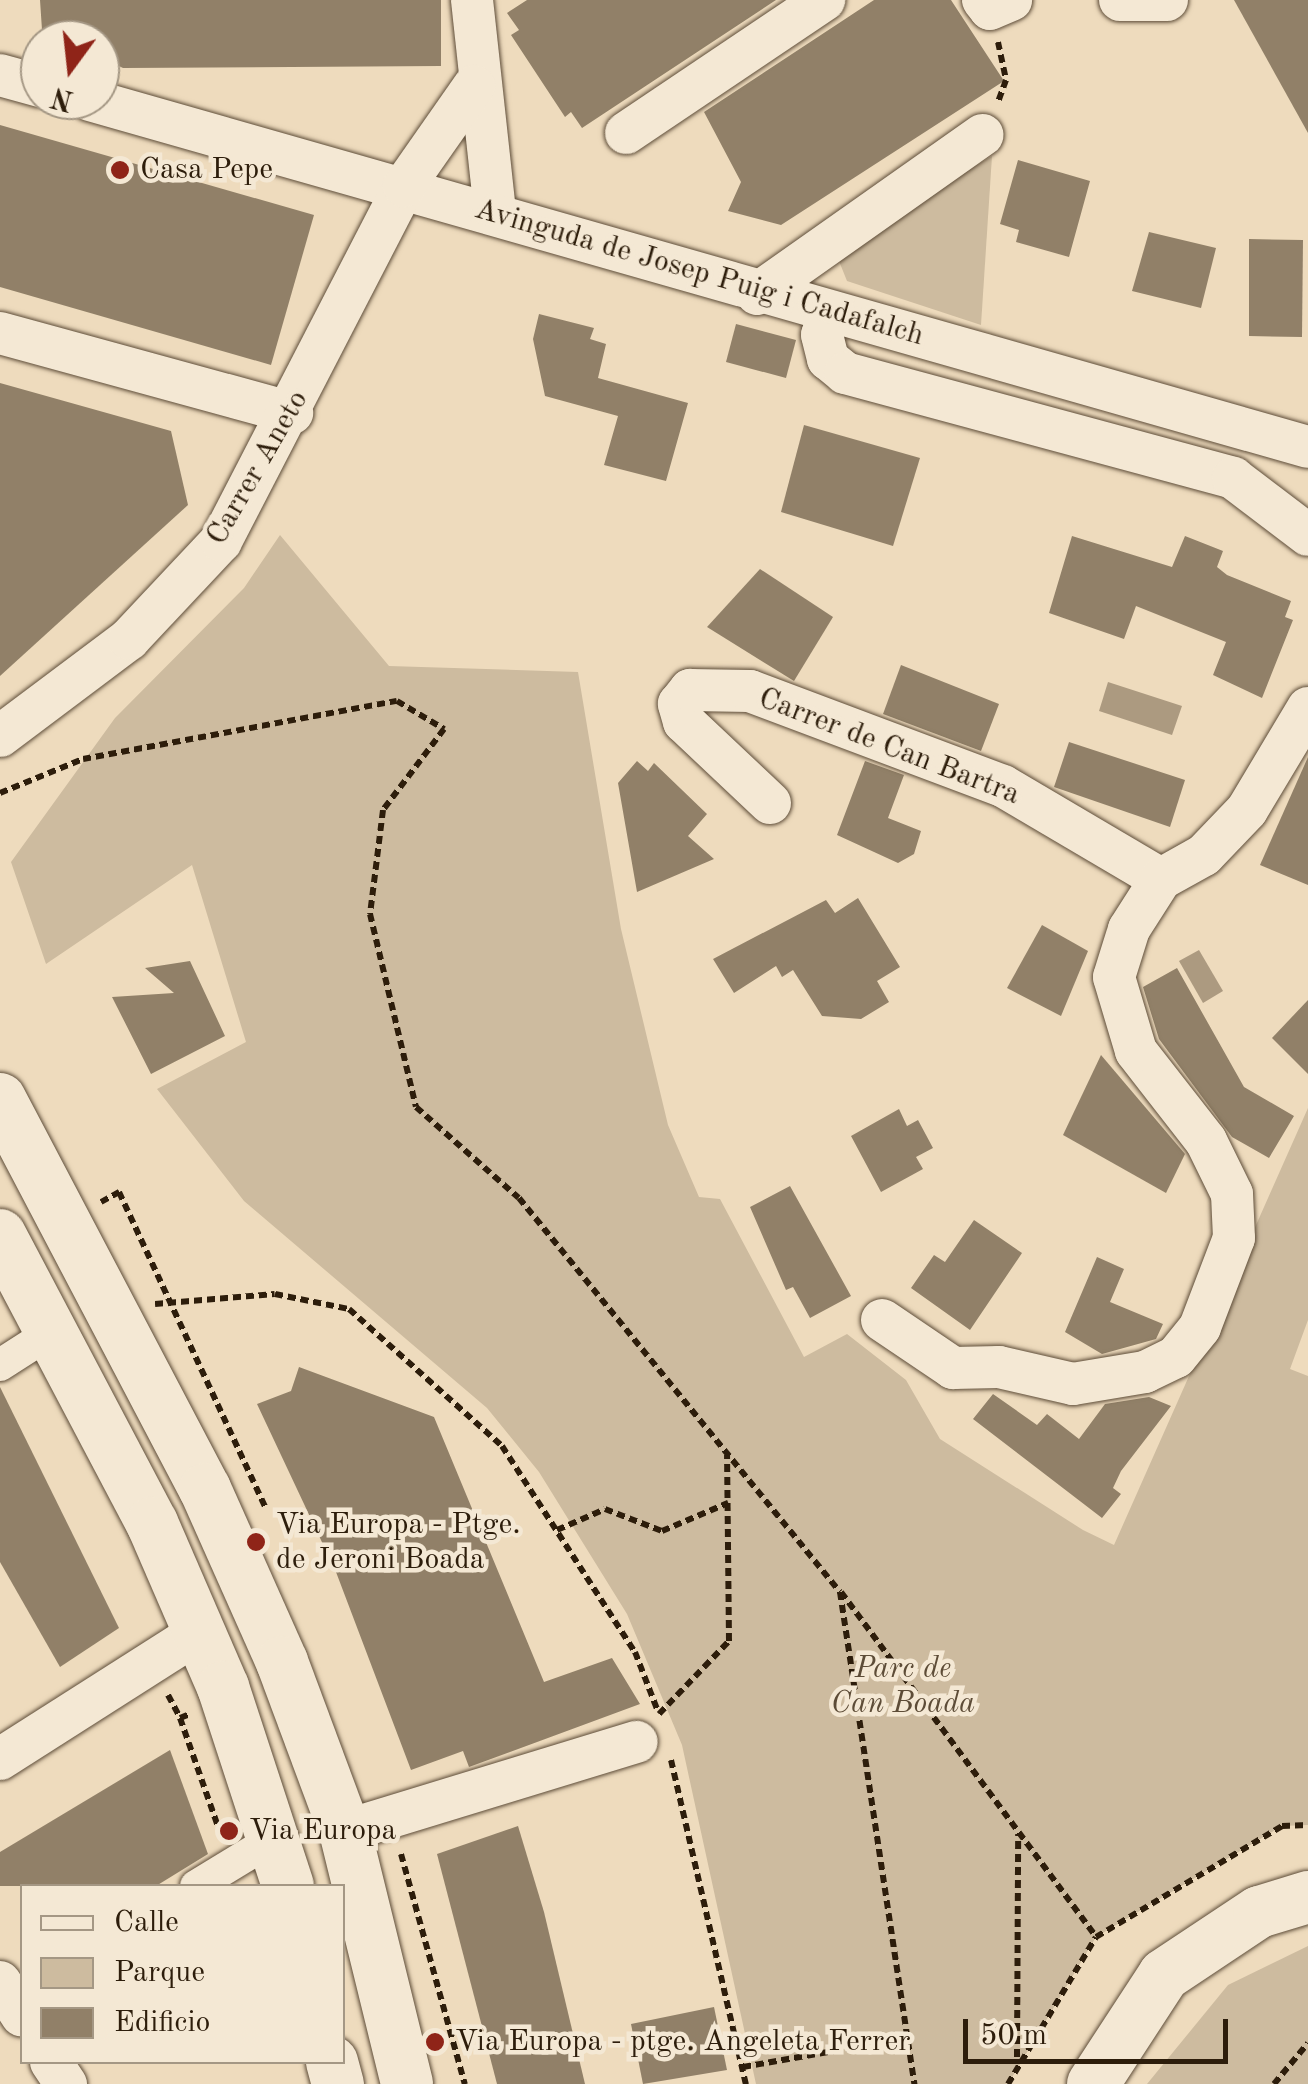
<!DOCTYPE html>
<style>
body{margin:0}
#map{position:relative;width:1308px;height:2084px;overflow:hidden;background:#eedbbd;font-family:"Old Standard TT",serif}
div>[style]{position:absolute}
.green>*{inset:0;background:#cdbb9f}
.water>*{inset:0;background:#ac9a80}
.building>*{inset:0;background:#918068}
.path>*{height:6px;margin-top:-3px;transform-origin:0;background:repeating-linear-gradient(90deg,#2d1d0b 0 8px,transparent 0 13px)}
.roads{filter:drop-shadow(0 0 2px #5d4c38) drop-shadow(0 0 2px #5d4c38)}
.pedestrian>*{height:32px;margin:-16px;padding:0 16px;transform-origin:16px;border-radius:16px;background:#f4e8d4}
.minor>*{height:42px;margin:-21px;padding:0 21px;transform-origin:21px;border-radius:21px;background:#f4e8d4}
.tertiary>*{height:52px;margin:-26px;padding:0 26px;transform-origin:26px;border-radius:26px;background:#f4e8d4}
.dots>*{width:28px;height:28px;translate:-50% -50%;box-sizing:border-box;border:5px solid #f4e8d4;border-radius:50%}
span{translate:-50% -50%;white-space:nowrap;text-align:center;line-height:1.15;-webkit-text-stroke:9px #f4e8d4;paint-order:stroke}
.poi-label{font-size:30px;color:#2d1d0b}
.left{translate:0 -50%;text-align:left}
.street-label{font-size:30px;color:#2d1d0b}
.park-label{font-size:30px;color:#5d4c37;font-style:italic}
.legend{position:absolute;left:20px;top:1884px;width:325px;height:180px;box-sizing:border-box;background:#f4e8d4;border:2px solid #a49784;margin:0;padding:12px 18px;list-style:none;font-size:30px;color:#2d1d0b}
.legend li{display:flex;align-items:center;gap:20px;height:50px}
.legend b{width:50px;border:2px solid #a49784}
.north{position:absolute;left:20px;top:20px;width:100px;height:100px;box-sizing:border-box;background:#f4e8d4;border:2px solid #a49784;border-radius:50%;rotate:195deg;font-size:28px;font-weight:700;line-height:40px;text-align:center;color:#2d1d0b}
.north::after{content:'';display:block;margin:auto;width:35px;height:45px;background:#8f2418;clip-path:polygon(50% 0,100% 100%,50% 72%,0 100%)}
.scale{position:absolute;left:963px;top:2019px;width:265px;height:45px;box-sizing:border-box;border:5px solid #2d1d0b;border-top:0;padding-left:12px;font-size:30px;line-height:35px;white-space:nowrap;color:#2d1d0b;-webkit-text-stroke:8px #f4e8d4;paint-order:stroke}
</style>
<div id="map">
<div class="green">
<div style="clip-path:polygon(992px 156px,981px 325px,847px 281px,839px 261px,861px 235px)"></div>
<div style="clip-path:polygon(280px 535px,389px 666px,578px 672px,621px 929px,668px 1125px,699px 1197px,720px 1199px,804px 1357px,847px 1334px,906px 1380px,940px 1439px,1083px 1530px,1114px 1545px,1308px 1108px,1308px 1320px,1290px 1369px,1308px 1376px,1308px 1825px,1282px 1826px,1096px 1937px,1008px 2084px,756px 2084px,682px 1745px,627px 1614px,539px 1472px,487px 1408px,244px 1201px,157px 1089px,246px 1042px,192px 865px,46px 964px,11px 862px,115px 718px,244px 588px)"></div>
<div style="clip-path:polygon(1308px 1946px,1308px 2084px,1147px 2084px,1228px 1985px)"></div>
</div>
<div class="water">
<div style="clip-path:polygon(1108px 682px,1182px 706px,1172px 735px,1099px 711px)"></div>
<div style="clip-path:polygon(1199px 950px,1223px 991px,1203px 1003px,1179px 961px)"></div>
</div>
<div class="building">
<div style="clip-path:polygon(40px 0,441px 0,441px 66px,123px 68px,100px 57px,100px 40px,42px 30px)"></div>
<div style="clip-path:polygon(527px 0,776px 0,582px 128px,571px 112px,565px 117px,511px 35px,519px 30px,507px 13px)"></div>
<div style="clip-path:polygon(874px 0,951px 0,1004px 81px,781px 225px,728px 211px,741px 182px,704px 112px)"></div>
<div style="clip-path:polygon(1234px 0,1308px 0,1308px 133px)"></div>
<div style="clip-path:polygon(0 125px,314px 215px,271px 365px,0 287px)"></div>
<div style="clip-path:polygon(1018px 160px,1090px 181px,1069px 257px,1016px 242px,1019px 230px,1000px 224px)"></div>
<div style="clip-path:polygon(1149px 232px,1216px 248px,1201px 308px,1132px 291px)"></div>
<div style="clip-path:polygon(1249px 239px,1303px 240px,1302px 337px,1249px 336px)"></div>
<div style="clip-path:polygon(539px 314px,594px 328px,590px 339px,606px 344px,598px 378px,688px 403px,666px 481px,604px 465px,618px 416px,545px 396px,533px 339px)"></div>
<div style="clip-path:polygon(736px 324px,796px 340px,786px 378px,726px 362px)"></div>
<div style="clip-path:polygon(0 383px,171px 431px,188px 505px,0 676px)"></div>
<div style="clip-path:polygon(804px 425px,920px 458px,893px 546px,781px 512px)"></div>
<div style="clip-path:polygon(1072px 536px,1172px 567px,1185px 536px,1223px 551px,1217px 567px,1227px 575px,1291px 601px,1285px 617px,1293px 620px,1262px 698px,1213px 675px,1226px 642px,1136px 606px,1124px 639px,1049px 613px)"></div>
<div style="clip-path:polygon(760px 569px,833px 617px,794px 681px,707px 627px)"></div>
<div style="clip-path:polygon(901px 665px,999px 704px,981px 751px,883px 714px)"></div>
<div style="clip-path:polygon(1069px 742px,1185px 780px,1170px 827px,1054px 787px)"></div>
<div style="clip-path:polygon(1308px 757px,1308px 885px,1260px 865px)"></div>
<div style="clip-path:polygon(637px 761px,648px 771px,654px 763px,707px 814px,688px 836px,714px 859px,637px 892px,618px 783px)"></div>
<div style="clip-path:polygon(865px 761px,904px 775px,888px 818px,921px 831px,914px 854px,898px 863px,837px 835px)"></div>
<div style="clip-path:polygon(858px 898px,900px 967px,877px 981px,889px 1002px,861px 1019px,822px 1016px,793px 970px,782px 977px,776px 966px,734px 993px,713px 959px,826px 900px,835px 913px)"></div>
<div style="clip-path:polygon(1042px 925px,1088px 951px,1061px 1016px,1007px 988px)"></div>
<div style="clip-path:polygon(190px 961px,225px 1036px,151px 1074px,112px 997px,174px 993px,145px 968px)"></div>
<div style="clip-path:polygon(1177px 968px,1244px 1087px,1294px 1116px,1269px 1158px,1232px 1137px,1159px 1039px,1143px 987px)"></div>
<div style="clip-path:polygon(1308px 1000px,1308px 1074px,1272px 1038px)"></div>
<div style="clip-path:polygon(1101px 1055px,1185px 1154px,1166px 1193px,1063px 1135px)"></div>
<div style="clip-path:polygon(899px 1109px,907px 1126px,918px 1120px,933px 1148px,916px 1157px,923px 1169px,881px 1192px,851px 1136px)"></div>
<div style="clip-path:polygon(790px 1186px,851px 1296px,810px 1318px,793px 1287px,786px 1290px,750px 1207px)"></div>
<div style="clip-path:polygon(974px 1220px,1022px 1253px,970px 1330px,911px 1288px,934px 1255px,945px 1262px)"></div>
<div style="clip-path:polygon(1097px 1257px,1124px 1269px,1110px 1302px,1163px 1324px,1156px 1339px,1102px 1354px,1065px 1332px)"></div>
<div style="clip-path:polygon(299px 1367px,434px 1417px,544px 1682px,612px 1658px,640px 1704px,469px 1767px,463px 1751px,411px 1770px,336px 1572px,257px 1404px,291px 1391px)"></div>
<div style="clip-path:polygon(0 1387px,119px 1628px,60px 1667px,0 1562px)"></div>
<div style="clip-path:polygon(993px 1394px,1037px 1425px,1047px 1414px,1079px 1439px,1105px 1404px,1149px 1397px,1171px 1406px,1121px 1471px,1113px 1488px,1121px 1494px,1102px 1518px,973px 1419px)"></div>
<div style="clip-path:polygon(170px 1750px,208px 1854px,156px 1886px,0 1886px,0 1852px)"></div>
<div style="clip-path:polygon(518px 1826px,544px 1912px,585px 2084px,497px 2084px,437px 1854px)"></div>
<div style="clip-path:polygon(714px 2007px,727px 2070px,643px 2084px,631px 2024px)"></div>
</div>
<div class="path">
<div style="left:998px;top:42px;width:39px;rotate:78deg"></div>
<div style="left:1006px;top:80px;width:23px;rotate:110deg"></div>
<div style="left:0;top:793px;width:90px;rotate:-22.3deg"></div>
<div style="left:83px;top:759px;width:319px;rotate:-10.5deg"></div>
<div style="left:397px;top:701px;width:55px;rotate:30.8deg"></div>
<div style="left:444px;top:729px;width:101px;rotate:127deg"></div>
<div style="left:383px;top:810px;width:105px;rotate:97.1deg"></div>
<div style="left:370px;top:914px;width:198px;rotate:76.6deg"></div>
<div style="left:416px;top:1107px;width:137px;rotate:41.5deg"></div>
<div style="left:519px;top:1198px;width:508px;rotate:50.83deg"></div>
<div style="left:840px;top:1592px;width:498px;rotate:81.4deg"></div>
<div style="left:101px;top:1202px;width:21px;rotate:-29deg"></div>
<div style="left:119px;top:1192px;width:347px;rotate:65.1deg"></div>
<div style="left:155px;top:1304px;width:120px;rotate:-4.8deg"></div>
<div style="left:275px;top:1294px;width:76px;rotate:11.5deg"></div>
<div style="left:349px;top:1309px;width:205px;rotate:41.8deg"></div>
<div style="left:502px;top:1446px;width:245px;rotate:57.2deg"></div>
<div style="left:635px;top:1652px;width:61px;rotate:68.9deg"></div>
<div style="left:557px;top:1530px;width:52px;rotate:-23.6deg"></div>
<div style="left:605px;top:1509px;width:61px;rotate:21.1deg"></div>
<div style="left:662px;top:1531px;width:72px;rotate:-23deg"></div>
<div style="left:841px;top:1592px;width:429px;rotate:53.5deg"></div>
<div style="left:168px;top:1695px;width:26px;rotate:62deg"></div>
<div style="left:180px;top:1718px;width:11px;rotate:-22deg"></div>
<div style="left:659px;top:1714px;width:101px;rotate:-46.2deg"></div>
<div style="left:729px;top:1641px;width:186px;rotate:-90.6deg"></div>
<div style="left:180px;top:1718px;width:124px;rotate:70.7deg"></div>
<div style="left:671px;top:1760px;width:333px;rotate:77deg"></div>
<div style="left:401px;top:1854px;width:239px;rotate:74.5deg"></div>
<div style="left:1017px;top:2057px;width:223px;rotate:-89.7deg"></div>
<div style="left:743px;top:2067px;width:167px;rotate:-10deg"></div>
<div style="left:1008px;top:2084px;width:171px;rotate:-59.1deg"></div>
<div style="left:1096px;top:1937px;width:217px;rotate:-30.8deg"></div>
<div style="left:1282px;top:1826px;width:26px;rotate:-2deg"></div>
<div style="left:1274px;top:2084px;width:53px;rotate:-50.3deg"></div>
</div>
<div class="roads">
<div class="pedestrian">
<div style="left:0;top:1365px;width:63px;rotate:-32.7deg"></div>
<div style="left:196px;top:1886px;width:92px;rotate:-31.3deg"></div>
</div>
<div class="minor">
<div style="left:472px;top:0;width:214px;rotate:83.8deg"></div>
<div style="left:983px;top:0;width:11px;rotate:52deg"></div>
<div style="left:990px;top:9px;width:23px;rotate:-23deg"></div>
<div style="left:1120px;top:0;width:47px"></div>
<div style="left:0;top:75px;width:41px;rotate:15.4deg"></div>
<div style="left:90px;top:100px;width:1266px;rotate:15.9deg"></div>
<div style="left:626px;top:133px;width:239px;rotate:-33.9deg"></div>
<div style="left:757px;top:294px;width:276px;rotate:-35.2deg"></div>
<div style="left:830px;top:314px;width:22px;rotate:111deg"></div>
<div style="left:822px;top:335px;width:25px;rotate:76deg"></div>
<div style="left:828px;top:359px;width:22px;rotate:39deg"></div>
<div style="left:845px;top:373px;width:402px;rotate:15.1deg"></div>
<div style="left:1233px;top:478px;width:94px;rotate:37.2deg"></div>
<div style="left:0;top:333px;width:303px;rotate:15.3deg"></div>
<div style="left:0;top:736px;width:161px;rotate:-36.9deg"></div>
<div style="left:129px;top:639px;width:134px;rotate:-46.8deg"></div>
<div style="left:221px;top:541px;width:399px;rotate:-62.7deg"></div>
<div style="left:404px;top:186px;width:122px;rotate:-55deg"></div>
<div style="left:770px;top:803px;width:118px;rotate:-136.7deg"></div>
<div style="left:684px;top:722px;width:19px;rotate:-106deg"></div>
<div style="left:679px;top:704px;width:18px;rotate:-52deg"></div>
<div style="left:690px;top:690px;width:60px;rotate:1deg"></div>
<div style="left:750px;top:691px;width:270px;rotate:20.6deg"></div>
<div style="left:1003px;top:786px;width:183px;rotate:30.5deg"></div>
<div style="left:882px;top:1320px;width:86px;rotate:34.1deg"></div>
<div style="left:953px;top:1368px;width:46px;rotate:-1.2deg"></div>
<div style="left:999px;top:1367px;width:76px;rotate:12.9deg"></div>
<div style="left:1073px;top:1384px;width:73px;rotate:-9.5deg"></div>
<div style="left:1145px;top:1372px;width:34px;rotate:-26deg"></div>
<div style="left:1176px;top:1357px;width:38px;rotate:-51deg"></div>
<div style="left:1200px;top:1327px;width:95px;rotate:-69.1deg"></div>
<div style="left:1234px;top:1238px;width:44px;rotate:-92.6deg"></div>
<div style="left:1232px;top:1194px;width:59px;rotate:-116.1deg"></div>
<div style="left:1206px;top:1141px;width:114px;rotate:-127.9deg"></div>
<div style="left:1136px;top:1051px;width:77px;rotate:-106.6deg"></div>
<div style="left:1114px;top:977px;width:50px;rotate:-72.6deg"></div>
<div style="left:1129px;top:929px;width:59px;rotate:-57.4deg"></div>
<div style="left:1161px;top:879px;width:49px;rotate:-29.2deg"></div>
<div style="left:1204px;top:855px;width:62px;rotate:-46.3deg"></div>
<div style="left:1247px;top:810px;width:119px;rotate:-59.1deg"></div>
<div style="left:0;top:1759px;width:238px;rotate:-32.5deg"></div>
<div style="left:345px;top:1831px;width:305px;rotate:-17deg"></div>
<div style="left:0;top:1982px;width:40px;rotate:57.1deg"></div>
<div style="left:51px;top:2062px;width:27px;rotate:56deg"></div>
</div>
<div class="tertiary">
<div style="left:0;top:1099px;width:441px;rotate:62.3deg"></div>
<div style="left:205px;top:1489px;width:189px;rotate:66deg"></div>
<div style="left:282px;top:1662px;width:180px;rotate:69.6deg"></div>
<div style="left:345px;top:1831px;width:260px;rotate:76.2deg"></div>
<div style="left:0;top:1235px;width:326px;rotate:62.2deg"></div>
<div style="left:152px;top:1523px;width:179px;rotate:66.6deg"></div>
<div style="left:223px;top:1687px;width:209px;rotate:71.9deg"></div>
<div style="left:332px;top:2062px;width:23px;rotate:75deg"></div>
<div style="left:1093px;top:2084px;width:130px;rotate:-56.9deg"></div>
<div style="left:1164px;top:1975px;width:114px;rotate:-33.6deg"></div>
<div style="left:1259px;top:1912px;width:51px;rotate:-17deg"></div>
</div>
</div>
<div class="dots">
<div style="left:120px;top:170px;background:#8f2418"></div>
<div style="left:256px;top:1542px;background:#8f2418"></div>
<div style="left:229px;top:1831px;background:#8f2418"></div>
<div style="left:435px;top:2042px;background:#8f2418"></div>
</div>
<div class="poi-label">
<span class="left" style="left:140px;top:170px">Casa Pepe</span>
<span class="left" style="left:276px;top:1542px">Via Europa - Ptge.<br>de Jeroni Boada</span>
<span class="left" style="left:249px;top:1831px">Via Europa</span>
<span class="left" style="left:455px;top:2042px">Via Europa - ptge. Angeleta Ferrer</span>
</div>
<div class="street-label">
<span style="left:699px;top:273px;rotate:16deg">Avinguda de Josep Puig i Cadafalch</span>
<span style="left:258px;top:468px;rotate:-60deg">Carrer Aneto</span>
<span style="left:889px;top:747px;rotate:21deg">Carrer de Can Bartra</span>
</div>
<div class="park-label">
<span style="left:903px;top:1686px">Parc de<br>Can Boada</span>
</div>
<ul class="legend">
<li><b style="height:12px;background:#f4e8d4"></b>Calle</li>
<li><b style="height:28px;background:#cdbb9f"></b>Parque</li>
<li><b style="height:28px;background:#918068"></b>Edificio</li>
</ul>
<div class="north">N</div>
<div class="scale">50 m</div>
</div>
